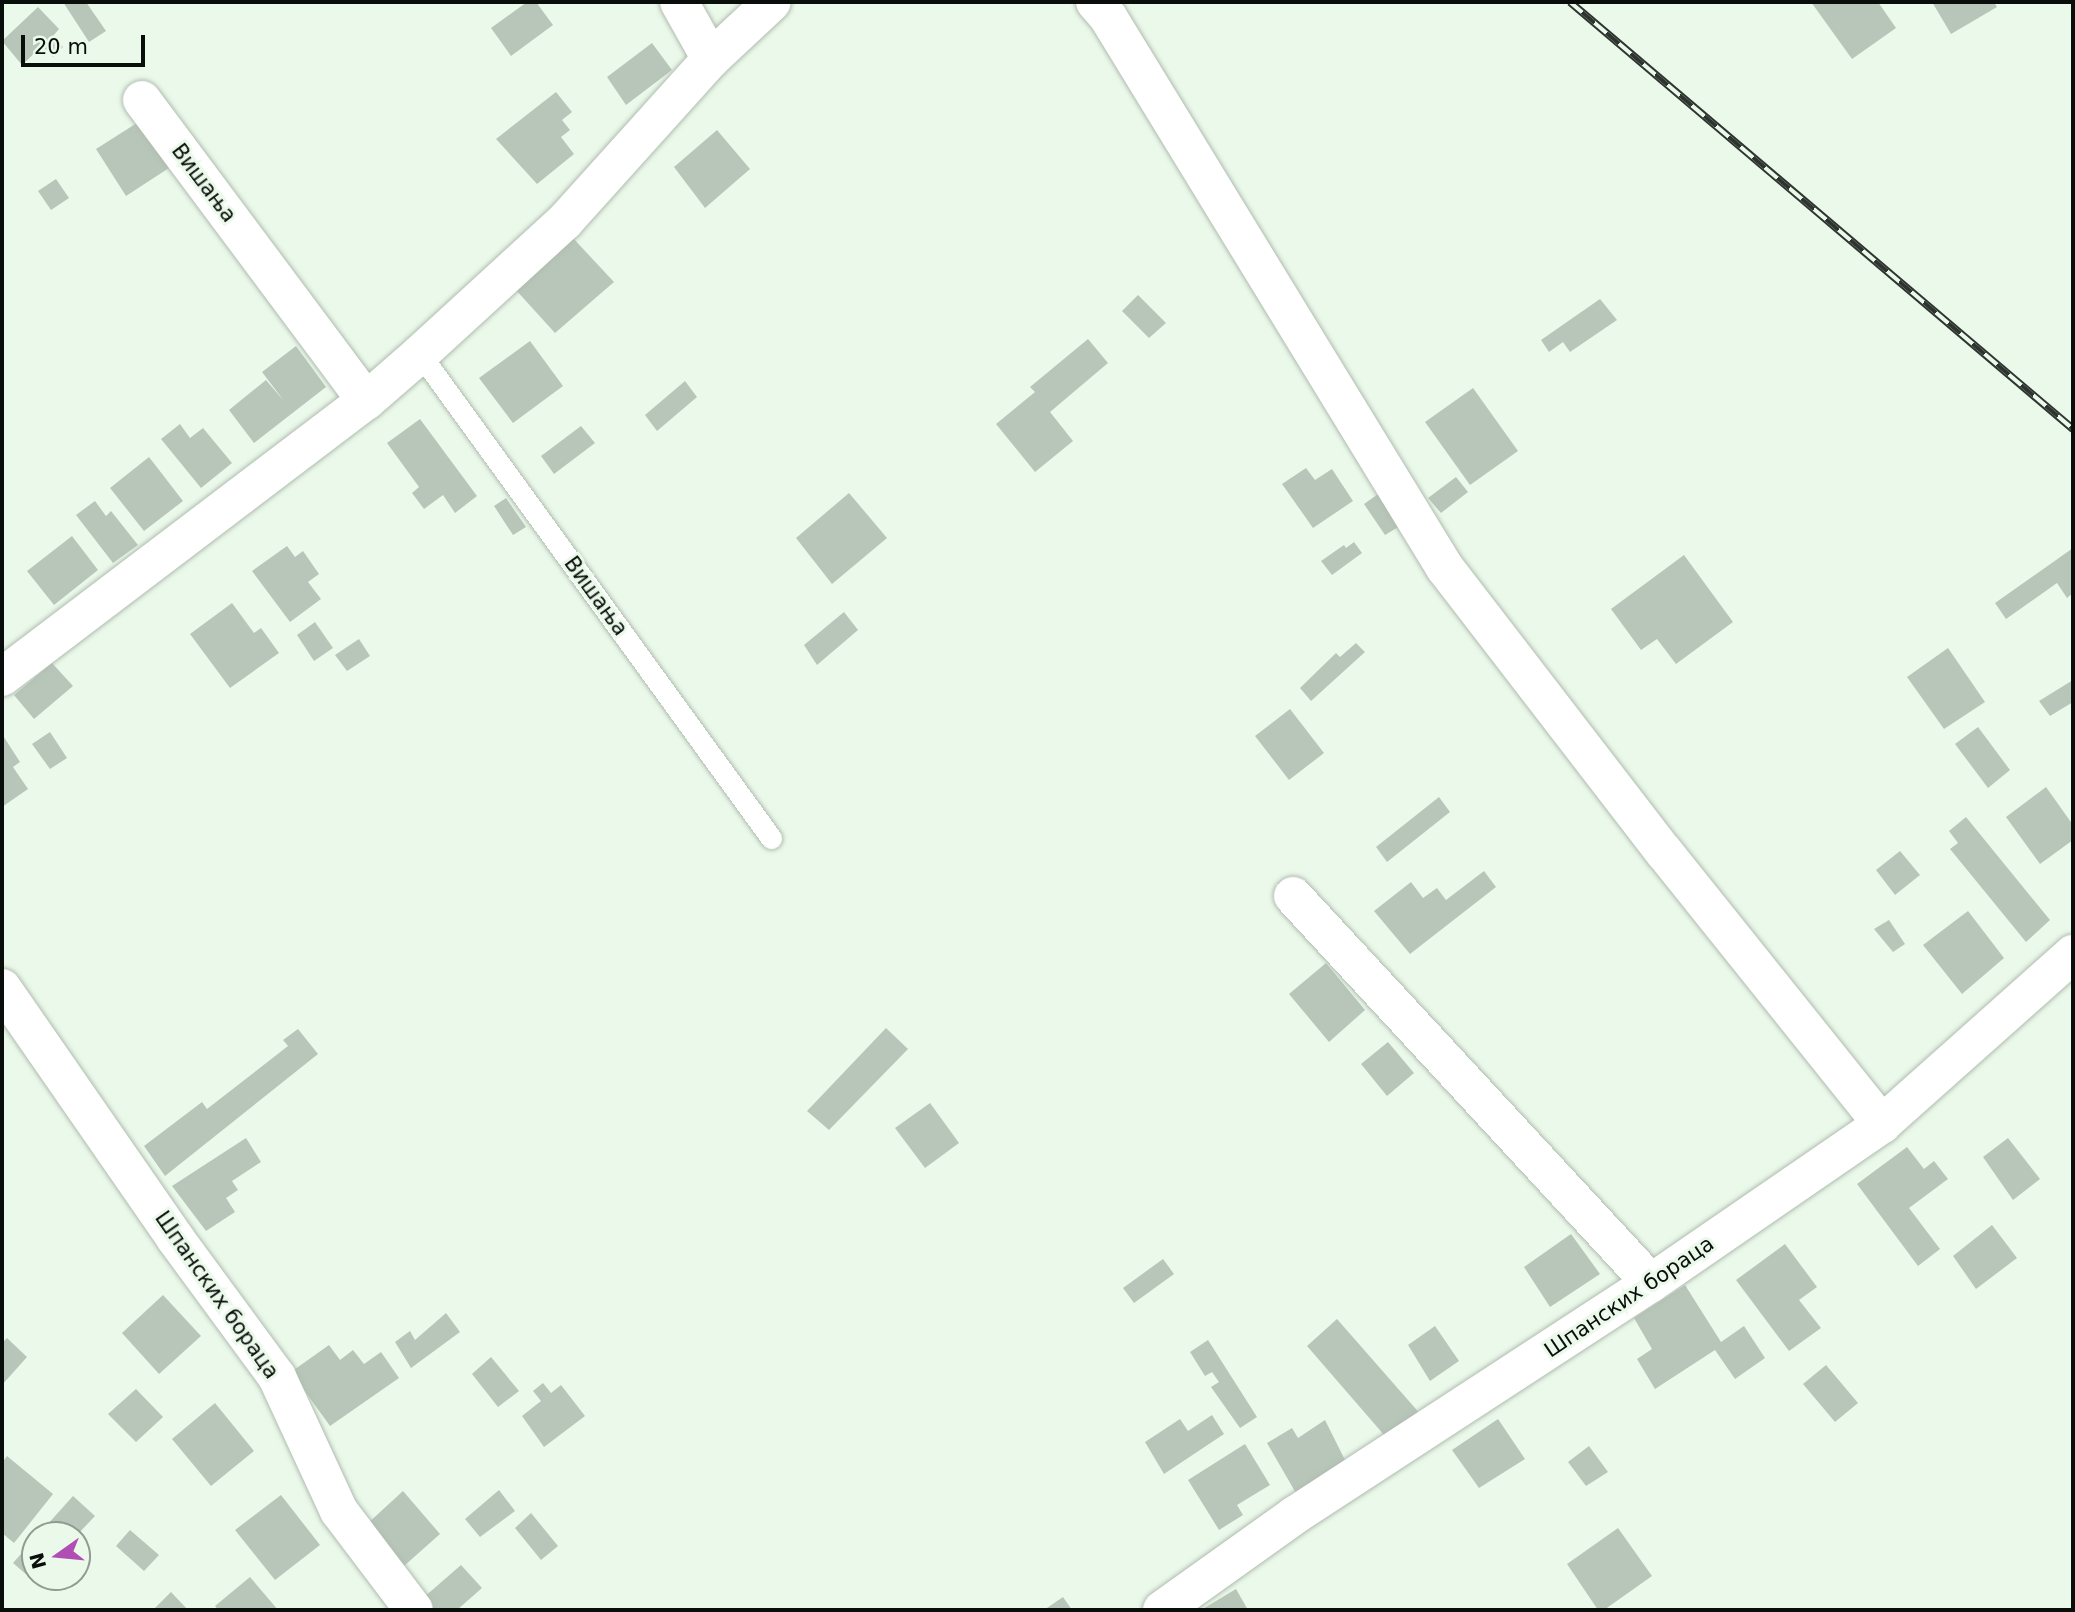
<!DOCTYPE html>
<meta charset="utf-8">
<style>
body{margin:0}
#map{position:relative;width:2075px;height:1612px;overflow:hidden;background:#ebf9eb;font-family:"DejaVu Sans",sans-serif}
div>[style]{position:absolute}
.building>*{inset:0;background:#b8c6b9}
.roads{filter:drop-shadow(0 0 2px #afbcaf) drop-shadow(0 0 2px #afbcaf)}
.lane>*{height:21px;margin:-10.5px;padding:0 10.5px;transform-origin:10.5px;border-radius:10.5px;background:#fff}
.street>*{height:38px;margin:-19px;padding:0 19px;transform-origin:19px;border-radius:19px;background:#fff}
.rail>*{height:8px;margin-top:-4px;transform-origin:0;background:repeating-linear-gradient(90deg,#ebf9eb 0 16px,#2e342f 0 32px);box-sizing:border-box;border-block:2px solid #2e342f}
span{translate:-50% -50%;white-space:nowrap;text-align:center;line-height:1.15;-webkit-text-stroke:6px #ebf9eb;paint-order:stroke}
.street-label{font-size:21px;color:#090e0a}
.frame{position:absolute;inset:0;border:4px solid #090e0a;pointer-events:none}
.north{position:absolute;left:21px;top:1521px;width:70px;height:70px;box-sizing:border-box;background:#ebf9eb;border:2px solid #919b91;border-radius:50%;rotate:255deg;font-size:19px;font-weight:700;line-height:28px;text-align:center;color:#090e0a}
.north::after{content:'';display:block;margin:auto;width:24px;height:32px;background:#b14eb4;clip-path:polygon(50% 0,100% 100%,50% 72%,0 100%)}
.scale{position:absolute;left:21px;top:35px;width:124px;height:32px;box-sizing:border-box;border:4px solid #090e0a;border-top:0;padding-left:9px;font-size:21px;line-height:24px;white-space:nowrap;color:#090e0a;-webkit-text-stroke:5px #ebf9eb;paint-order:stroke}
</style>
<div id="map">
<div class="building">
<div style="clip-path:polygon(63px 2px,86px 2px,106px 31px,89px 42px)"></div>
<div style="clip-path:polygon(527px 2px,536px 2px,553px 25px,511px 56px,491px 28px)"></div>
<div style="clip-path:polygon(1811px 2px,1878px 2px,1896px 28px,1852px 59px)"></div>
<div style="clip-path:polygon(1932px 2px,1994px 2px,1997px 7px,1951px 34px)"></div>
<div style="clip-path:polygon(38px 7px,59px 29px,53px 36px,63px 47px,53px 57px,42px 46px,22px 65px,2px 41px)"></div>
<div style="clip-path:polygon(652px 43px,672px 70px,626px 105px,607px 77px)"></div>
<div style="clip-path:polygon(556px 92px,572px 112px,562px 120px,570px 130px,561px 137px,574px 154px,537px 184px,496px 139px)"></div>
<div style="clip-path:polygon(140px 121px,169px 168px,126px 196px,96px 149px)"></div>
<div style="clip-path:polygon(717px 130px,750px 169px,705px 208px,674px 167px)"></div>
<div style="clip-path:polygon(56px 179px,69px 198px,51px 210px,38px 191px)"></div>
<div style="clip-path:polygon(572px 237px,614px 282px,555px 333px,515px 289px)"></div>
<div style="clip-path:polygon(1138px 295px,1166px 323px,1149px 338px,1122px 311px)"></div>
<div style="clip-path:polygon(1600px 299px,1617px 320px,1570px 352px,1563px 342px,1549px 352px,1541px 340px)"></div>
<div style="clip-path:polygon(1088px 339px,1108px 363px,1050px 412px,1073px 441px,1035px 472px,996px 424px,1035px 392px,1030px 387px)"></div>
<div style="clip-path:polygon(530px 341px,563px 386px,513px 423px,479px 378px)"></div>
<div style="clip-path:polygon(296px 346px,326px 387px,254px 443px,229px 410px,266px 380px,284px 401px,262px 372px)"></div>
<div style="clip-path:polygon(685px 381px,697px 397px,657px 431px,645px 415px)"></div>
<div style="clip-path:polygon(1473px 388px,1518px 451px,1470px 485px,1425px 422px)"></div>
<div style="clip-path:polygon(420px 419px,477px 496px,455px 513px,443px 495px,424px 509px,412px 493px,419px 487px,387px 443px)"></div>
<div style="clip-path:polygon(180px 424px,190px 438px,203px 428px,232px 463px,201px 488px,161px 439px)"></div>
<div style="clip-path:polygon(581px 426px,595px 443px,554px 474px,541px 456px)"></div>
<div style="clip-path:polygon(149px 457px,183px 501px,144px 531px,110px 488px)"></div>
<div style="clip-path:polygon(1306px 468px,1315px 480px,1332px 469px,1353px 501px,1313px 528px,1282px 484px)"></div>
<div style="clip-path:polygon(1456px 477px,1468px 492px,1441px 513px,1428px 498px)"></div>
<div style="clip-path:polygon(1388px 487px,1410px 520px,1385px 535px,1364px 504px)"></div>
<div style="clip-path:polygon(849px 493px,887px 538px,832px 584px,796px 538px)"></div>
<div style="clip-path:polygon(506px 498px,526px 527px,513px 535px,494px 506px)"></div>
<div style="clip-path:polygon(95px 501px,106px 516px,111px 511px,138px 545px,113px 563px,76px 515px)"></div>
<div style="clip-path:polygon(72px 536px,98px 570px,54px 605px,27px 571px)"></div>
<div style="clip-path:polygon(1354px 542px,1362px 553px,1332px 575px,1321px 561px,1344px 545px,1346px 548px)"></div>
<div style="clip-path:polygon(287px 546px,295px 557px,303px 551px,319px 574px,308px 582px,321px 599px,290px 622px,252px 571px)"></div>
<div style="clip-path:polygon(2073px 548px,2073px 593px,2067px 598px,2057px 583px,2006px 619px,1995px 603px)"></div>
<div style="clip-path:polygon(1684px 555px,1733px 622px,1676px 664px,1657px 639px,1641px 650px,1611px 609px)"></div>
<div style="clip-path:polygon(232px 603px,254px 633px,261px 628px,279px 653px,230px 688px,190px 634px)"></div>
<div style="clip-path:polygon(844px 612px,858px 630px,817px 665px,804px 645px)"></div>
<div style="clip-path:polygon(315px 622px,333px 648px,314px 661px,297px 635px)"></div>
<div style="clip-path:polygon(359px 639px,370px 656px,347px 671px,335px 655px)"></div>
<div style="clip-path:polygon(1356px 643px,1365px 652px,1311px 701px,1300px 688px,1336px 653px,1340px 657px)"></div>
<div style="clip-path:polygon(1948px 648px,1985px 702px,1944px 729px,1907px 677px)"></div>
<div style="clip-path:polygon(52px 663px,73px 686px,34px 719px,14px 695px)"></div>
<div style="clip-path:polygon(2073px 680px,2073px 702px,2050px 716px,2039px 701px)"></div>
<div style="clip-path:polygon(1290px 709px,1324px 753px,1289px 780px,1255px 736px)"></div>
<div style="clip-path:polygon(1978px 727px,2010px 770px,1988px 788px,1955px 744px)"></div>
<div style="clip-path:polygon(50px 732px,67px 758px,50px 769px,32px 744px)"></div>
<div style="clip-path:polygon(2px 734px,20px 762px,13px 767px,28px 789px,2px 807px)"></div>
<div style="clip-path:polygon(2046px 787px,2073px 825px,2073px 840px,2040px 864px,2006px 817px)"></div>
<div style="clip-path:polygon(1439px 797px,1450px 812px,1387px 862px,1376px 847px)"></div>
<div style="clip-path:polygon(1966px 817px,2050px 920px,2026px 942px,1950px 849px,1958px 843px,1949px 831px)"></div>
<div style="clip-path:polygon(1900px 851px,1920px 875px,1895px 895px,1876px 870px)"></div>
<div style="clip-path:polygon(1484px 871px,1496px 887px,1410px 954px,1374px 911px,1411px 882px,1423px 898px,1437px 888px,1446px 900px)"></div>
<div style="clip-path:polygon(1968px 911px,2004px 958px,1962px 994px,1923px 945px)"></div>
<div style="clip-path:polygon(1889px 920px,1905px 944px,1893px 952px,1874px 929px)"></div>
<div style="clip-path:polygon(1326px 963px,1365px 1010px,1329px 1042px,1289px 994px)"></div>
<div style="clip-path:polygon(886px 1028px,908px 1049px,829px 1130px,807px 1111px)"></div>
<div style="clip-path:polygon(298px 1029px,318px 1054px,165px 1176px,144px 1146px,202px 1102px,207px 1109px,288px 1046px,283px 1040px)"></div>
<div style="clip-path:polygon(1388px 1042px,1414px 1073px,1387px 1096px,1361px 1064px)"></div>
<div style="clip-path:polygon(930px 1103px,959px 1143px,925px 1168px,895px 1128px)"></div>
<div style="clip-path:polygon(246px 1138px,261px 1162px,232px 1181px,238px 1190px,226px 1198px,235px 1212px,206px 1231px,172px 1186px)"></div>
<div style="clip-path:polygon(2008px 1138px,2040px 1179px,2013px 1200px,1983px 1157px)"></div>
<div style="clip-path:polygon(1907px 1147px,1924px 1169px,1934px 1161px,1948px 1179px,1909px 1208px,1940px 1249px,1918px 1266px,1857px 1184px)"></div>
<div style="clip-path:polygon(1992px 1225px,2017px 1258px,1976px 1289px,1953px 1256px)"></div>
<div style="clip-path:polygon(1571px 1234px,1600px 1274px,1550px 1307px,1524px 1267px)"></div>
<div style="clip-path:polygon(1785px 1244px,1817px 1287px,1799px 1300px,1821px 1328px,1789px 1351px,1736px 1280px)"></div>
<div style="clip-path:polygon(1163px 1259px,1174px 1274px,1134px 1303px,1123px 1288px)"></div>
<div style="clip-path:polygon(1685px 1285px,1721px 1342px,1744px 1326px,1765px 1358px,1735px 1379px,1715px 1350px,1655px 1389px,1637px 1359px,1652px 1349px,1634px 1318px)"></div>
<div style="clip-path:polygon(163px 1295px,201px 1336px,159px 1374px,122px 1333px)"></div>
<div style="clip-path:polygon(446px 1313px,460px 1332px,411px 1368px,395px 1342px,410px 1331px,415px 1340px)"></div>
<div style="clip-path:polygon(1337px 1319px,1422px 1416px,1391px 1443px,1307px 1346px)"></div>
<div style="clip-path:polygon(1435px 1326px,1459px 1361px,1430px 1381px,1408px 1345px)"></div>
<div style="clip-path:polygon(7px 1338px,27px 1357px,2px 1385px,2px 1343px)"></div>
<div style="clip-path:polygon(1208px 1340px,1257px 1417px,1240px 1428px,1211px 1387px,1219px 1382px,1212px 1372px,1205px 1376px,1190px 1352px)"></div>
<div style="clip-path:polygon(329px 1345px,340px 1360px,353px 1350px,364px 1364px,381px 1352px,399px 1378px,330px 1426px,291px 1372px)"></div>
<div style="clip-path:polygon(491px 1357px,519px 1391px,498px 1407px,472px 1374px)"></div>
<div style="clip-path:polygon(1826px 1365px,1858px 1403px,1835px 1422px,1803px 1384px)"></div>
<div style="clip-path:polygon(543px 1383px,551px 1393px,561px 1385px,585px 1416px,544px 1447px,522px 1416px,541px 1401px,533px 1391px)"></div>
<div style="clip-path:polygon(136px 1389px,163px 1417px,136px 1442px,108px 1414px)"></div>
<div style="clip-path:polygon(215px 1403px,254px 1451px,211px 1486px,172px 1439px)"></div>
<div style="clip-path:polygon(1212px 1415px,1224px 1434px,1164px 1474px,1145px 1442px,1180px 1419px,1188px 1431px)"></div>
<div style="clip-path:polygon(1498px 1419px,1525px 1459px,1479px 1488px,1452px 1450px)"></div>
<div style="clip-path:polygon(1325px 1420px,1349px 1468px,1300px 1500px,1267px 1443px,1292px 1428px,1298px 1438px)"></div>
<div style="clip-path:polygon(1245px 1444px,1270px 1485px,1237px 1505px,1243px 1515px,1219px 1530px,1188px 1480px)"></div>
<div style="clip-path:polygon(1589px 1446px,1608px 1472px,1586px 1486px,1568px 1462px)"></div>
<div style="clip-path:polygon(7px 1456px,53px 1494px,14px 1543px,2px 1533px,2px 1463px)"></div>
<div style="clip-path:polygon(499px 1490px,515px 1511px,480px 1537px,465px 1519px)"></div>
<div style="clip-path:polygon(403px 1491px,440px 1534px,404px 1566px,366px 1525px)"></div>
<div style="clip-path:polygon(281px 1495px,320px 1545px,275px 1580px,235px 1530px)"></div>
<div style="clip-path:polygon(73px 1496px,95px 1516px,77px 1535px,38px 1535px)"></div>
<div style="clip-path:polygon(531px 1513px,558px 1546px,541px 1560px,515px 1528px)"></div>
<div style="clip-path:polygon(1618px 1528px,1652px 1576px,1604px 1610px,1598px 1610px,1567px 1564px)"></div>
<div style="clip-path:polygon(130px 1530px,159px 1555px,144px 1571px,116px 1546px)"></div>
<div style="clip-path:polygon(35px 1538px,35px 1577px,39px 1577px,35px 1582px,13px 1563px)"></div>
<div style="clip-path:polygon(461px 1565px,482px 1588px,457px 1610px,433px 1610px,423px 1598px)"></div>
<div style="clip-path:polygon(250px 1577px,278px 1610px,218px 1610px,215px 1606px)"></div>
<div style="clip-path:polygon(1236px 1589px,1248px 1610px,1201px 1610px)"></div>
<div style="clip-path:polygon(171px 1592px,188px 1610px,153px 1610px)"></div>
<div style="clip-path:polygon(1063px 1597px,1072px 1610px,1044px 1610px)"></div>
</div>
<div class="roads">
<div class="lane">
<div style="left:420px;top:354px;width:598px;rotate:54.05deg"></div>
</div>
<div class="street">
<div style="left:679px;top:2px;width:65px;rotate:60.7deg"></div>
<div style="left:1095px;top:2px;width:20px;rotate:49deg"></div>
<div style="left:1108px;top:17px;width:646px;rotate:58.55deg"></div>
<div style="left:1445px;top:568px;width:359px;rotate:52.4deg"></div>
<div style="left:1664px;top:852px;width:349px;rotate:51.3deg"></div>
<div style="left:142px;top:100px;width:375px;rotate:53.3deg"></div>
<div style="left:2px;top:677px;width:457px;rotate:-37.2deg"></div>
<div style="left:366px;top:401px;width:72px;rotate:-41deg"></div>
<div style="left:420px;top:354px;width:197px;rotate:-42.5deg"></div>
<div style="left:565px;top:221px;width:218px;rotate:-48deg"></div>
<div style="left:711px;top:59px;width:83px;rotate:-43.1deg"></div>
<div style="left:1293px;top:896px;width:527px;rotate:47.23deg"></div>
<div style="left:2px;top:988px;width:304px;rotate:55.3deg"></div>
<div style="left:175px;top:1238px;width:172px;rotate:53.7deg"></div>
<div style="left:277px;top:1377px;width:148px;rotate:65.2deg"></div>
<div style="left:339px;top:1511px;width:124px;rotate:52.9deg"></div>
<div style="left:1162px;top:1610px;width:163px;rotate:-35.5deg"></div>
<div style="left:1295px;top:1515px;width:425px;rotate:-33.1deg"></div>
<div style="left:1651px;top:1283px;width:280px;rotate:-34.5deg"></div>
<div style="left:1882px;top:1124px;width:256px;rotate:-41.7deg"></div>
</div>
</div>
<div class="rail">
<div style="left:1570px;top:2px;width:660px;rotate:40.33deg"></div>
</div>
<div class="street-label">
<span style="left:204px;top:183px;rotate:53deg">Вишања</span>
<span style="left:596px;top:596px;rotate:54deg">Вишања</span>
<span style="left:217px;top:1295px;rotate:55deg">Шпанских бораца</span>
<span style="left:1629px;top:1297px;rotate:-34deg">Шпанских бораца</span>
</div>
<div class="frame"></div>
<div class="north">N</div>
<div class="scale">20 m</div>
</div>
